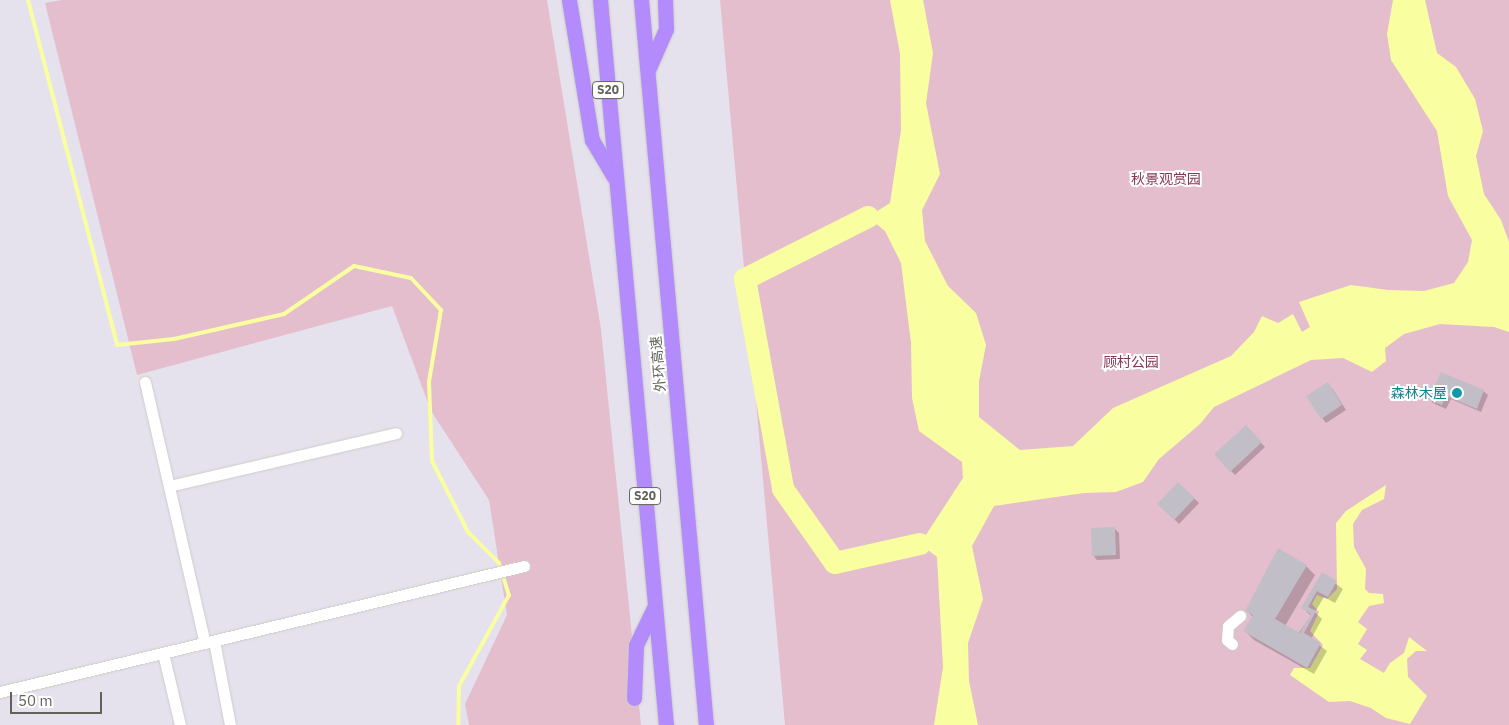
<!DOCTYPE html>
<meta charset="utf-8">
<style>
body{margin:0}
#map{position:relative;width:1509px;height:725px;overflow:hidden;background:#e6e2ed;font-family:"IBM Plex Sans","Noto Sans SC",sans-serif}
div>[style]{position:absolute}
.green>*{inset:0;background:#e5becd}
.water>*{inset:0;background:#f9fea1}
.shadow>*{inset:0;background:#0003}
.stream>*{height:4px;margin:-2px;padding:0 2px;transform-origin:2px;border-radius:2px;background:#f9fea1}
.river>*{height:22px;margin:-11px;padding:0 11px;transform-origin:11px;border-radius:11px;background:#f9fea1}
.building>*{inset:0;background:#c2bec8}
.roads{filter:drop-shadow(0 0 1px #cbcdc6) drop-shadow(0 0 1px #cbcdc6)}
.minor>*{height:11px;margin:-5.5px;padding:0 5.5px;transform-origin:5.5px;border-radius:5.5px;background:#fff}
.motorway>*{height:15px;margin:-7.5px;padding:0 7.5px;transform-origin:7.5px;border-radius:7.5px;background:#b48bfc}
.dots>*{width:14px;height:14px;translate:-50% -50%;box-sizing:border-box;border:2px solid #fff;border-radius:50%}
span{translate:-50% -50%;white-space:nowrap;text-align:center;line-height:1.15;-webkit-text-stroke:4px #fff;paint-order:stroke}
.shield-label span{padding:1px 4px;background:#fff;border:1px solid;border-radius:4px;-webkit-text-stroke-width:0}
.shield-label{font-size:12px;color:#61635a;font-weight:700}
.park-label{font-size:14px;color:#863651}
.street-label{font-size:14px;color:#61635a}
.culture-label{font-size:14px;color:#0d838f}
.right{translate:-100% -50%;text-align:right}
.scale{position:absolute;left:10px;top:692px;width:92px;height:22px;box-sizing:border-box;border:2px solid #61635a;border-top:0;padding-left:6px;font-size:15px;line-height:18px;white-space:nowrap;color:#61635a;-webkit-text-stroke:4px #fff;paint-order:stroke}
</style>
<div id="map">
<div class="green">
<div style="clip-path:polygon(62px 0,547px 0,601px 329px,641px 725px,469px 725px,465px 704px,507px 615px,489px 500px,431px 411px,392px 306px,137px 375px,45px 3px)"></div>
<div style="clip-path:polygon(720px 0,1509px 0,1509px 725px,785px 725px)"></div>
</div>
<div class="water">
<div style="clip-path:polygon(890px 0,923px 0,933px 53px,926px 103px,940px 174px,922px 210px,925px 241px,948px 286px,976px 313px,986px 345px,979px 381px,979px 417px,1020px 450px,1073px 446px,1113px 408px,1231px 356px,1254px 332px,1262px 316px,1278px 323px,1293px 314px,1302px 332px,1310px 327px,1299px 302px,1351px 285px,1388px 290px,1424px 291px,1454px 283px,1468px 262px,1472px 240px,1448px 196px,1437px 131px,1391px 60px,1387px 34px,1393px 0,1425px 0,1437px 53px,1456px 67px,1475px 99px,1483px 131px,1476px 156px,1484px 194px,1501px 220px,1509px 242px,1509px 332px,1494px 327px,1440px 324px,1404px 334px,1385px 348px,1386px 361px,1372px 372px,1343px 358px,1311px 360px,1214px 407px,1200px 424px,1159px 459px,1143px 482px,1116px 492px,1084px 493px,994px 506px,972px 546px,983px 599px,968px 643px,969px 681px,978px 725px,934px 725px,943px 667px,937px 557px,920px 544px,963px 478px,962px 462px,919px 431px,912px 398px,911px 343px,901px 263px,885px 231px,868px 217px,890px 203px,901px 130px,900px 54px)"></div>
<div style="clip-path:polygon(1386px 485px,1384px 499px,1362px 510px,1353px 524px,1354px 547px,1366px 569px,1365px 589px,1369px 593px,1383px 594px,1384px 603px,1369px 606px,1358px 622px,1367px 629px,1358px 644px,1367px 650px,1360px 659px,1384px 673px,1390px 663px,1404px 653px,1409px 637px,1427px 651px,1416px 651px,1407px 659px,1408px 677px,1427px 696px,1410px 724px,1386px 718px,1371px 708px,1350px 701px,1329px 702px,1290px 675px,1294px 668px,1310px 668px,1323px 645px,1310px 631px,1319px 612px,1312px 604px,1317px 595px,1327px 599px,1337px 589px,1336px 523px,1346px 511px)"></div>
</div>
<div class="shadow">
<div style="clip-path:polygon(1441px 373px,1483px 391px,1488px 395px,1481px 412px,1451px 399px,1446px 409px,1433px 403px,1429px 399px)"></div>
<div style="clip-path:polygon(1332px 388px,1346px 410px,1326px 423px,1322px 418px)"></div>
<div style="clip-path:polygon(1246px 427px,1265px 447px,1235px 475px,1216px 455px)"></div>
<div style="clip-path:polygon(1178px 483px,1199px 503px,1179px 524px,1159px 504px)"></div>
<div style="clip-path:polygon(1115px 529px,1119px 533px,1120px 559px,1097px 560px,1093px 555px)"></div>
<div style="clip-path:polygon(1306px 566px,1315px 575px,1285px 626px,1298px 634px,1311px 616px,1303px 608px,1324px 575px,1343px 589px,1335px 603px,1324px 597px,1315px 612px,1322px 619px,1311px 639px,1327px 651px,1314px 674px,1254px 640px,1245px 631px,1253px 617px,1247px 611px)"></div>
</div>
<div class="stream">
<div style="left:28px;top:0;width:356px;rotate:75.5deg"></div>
<div style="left:117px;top:345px;width:57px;rotate:-6deg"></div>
<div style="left:174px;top:339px;width:113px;rotate:-12.8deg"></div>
<div style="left:284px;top:314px;width:85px;rotate:-34.4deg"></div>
<div style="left:354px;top:266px;width:58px;rotate:11.9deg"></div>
<div style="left:411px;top:278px;width:44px;rotate:46.8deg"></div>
<div style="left:441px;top:310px;width:73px;rotate:99.5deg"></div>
<div style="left:429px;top:382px;width:79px;rotate:87.8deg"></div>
<div style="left:432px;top:461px;width:80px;rotate:63.1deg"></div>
<div style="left:468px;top:532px;width:44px;rotate:45deg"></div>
<div style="left:499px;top:563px;width:34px;rotate:73deg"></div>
<div style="left:509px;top:595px;width:104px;rotate:118.8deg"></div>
<div style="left:459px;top:686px;width:39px;rotate:91deg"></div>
</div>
<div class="river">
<div style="left:868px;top:217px;width:138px;rotate:153.2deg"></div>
<div style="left:745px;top:279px;width:213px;rotate:79.7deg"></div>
<div style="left:783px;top:489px;width:90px;rotate:54.9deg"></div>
<div style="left:835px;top:563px;width:87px;rotate:-12.6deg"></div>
</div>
<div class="building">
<div style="clip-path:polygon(1441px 372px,1484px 390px,1477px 409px,1446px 396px,1442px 405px,1428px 399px)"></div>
<div style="clip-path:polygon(1328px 382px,1342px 405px,1321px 419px,1306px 396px)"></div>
<div style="clip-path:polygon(1246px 425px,1262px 442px,1230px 472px,1214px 454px)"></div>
<div style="clip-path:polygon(1178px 482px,1195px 498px,1174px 520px,1157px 504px)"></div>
<div style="clip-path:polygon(1115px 527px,1116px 555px,1092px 556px,1091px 528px)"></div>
<div style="clip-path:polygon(1278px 548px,1307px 565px,1275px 619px,1300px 633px,1311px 614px,1301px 608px,1322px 572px,1337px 581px,1328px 597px,1317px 591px,1308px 607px,1316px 611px,1304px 633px,1321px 643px,1307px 668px,1243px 631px,1253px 615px,1245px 611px)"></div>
</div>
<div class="roads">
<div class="minor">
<div style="left:145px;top:382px;width:268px;rotate:77.1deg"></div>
<div style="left:169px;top:486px;width:233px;rotate:-13.1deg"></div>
<div style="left:214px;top:641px;width:86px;rotate:79.2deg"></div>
<div style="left:1232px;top:644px;width:6px;rotate:-141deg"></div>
<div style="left:1227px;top:640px;width:14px;rotate:-86deg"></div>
<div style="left:1228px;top:626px;width:16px;rotate:-40deg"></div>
<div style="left:163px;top:653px;width:74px;rotate:76.7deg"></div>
<div style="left:0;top:692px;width:539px;rotate:-13.52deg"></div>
</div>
<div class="motorway">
<div style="left:569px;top:0;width:142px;rotate:80.7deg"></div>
<div style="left:592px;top:140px;width:43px;rotate:59.3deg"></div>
<div style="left:600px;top:0;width:728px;rotate:84.8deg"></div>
<div style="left:641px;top:0;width:728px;rotate:84.88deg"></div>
<div style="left:648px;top:70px;width:45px;rotate:-66.3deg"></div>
<div style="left:666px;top:29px;width:29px;rotate:-92deg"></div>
<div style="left:634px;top:698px;width:53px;rotate:-87.8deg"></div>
<div style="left:636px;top:645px;width:41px;rotate:-64.1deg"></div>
</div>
</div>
<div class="dots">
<div style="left:1457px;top:393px;background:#0f9aa8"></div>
</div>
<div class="shield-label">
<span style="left:608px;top:90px">S20</span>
<span style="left:645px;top:496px">S20</span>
</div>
<div class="park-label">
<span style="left:1166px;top:179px">秋景观赏园</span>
<span style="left:1131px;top:362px">顾村公园</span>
</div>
<div class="street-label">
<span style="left:658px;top:364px;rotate:-95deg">外环高速</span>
</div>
<div class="culture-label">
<span class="right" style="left:1447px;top:393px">森林木屋</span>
</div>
<div class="scale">50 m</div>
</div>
